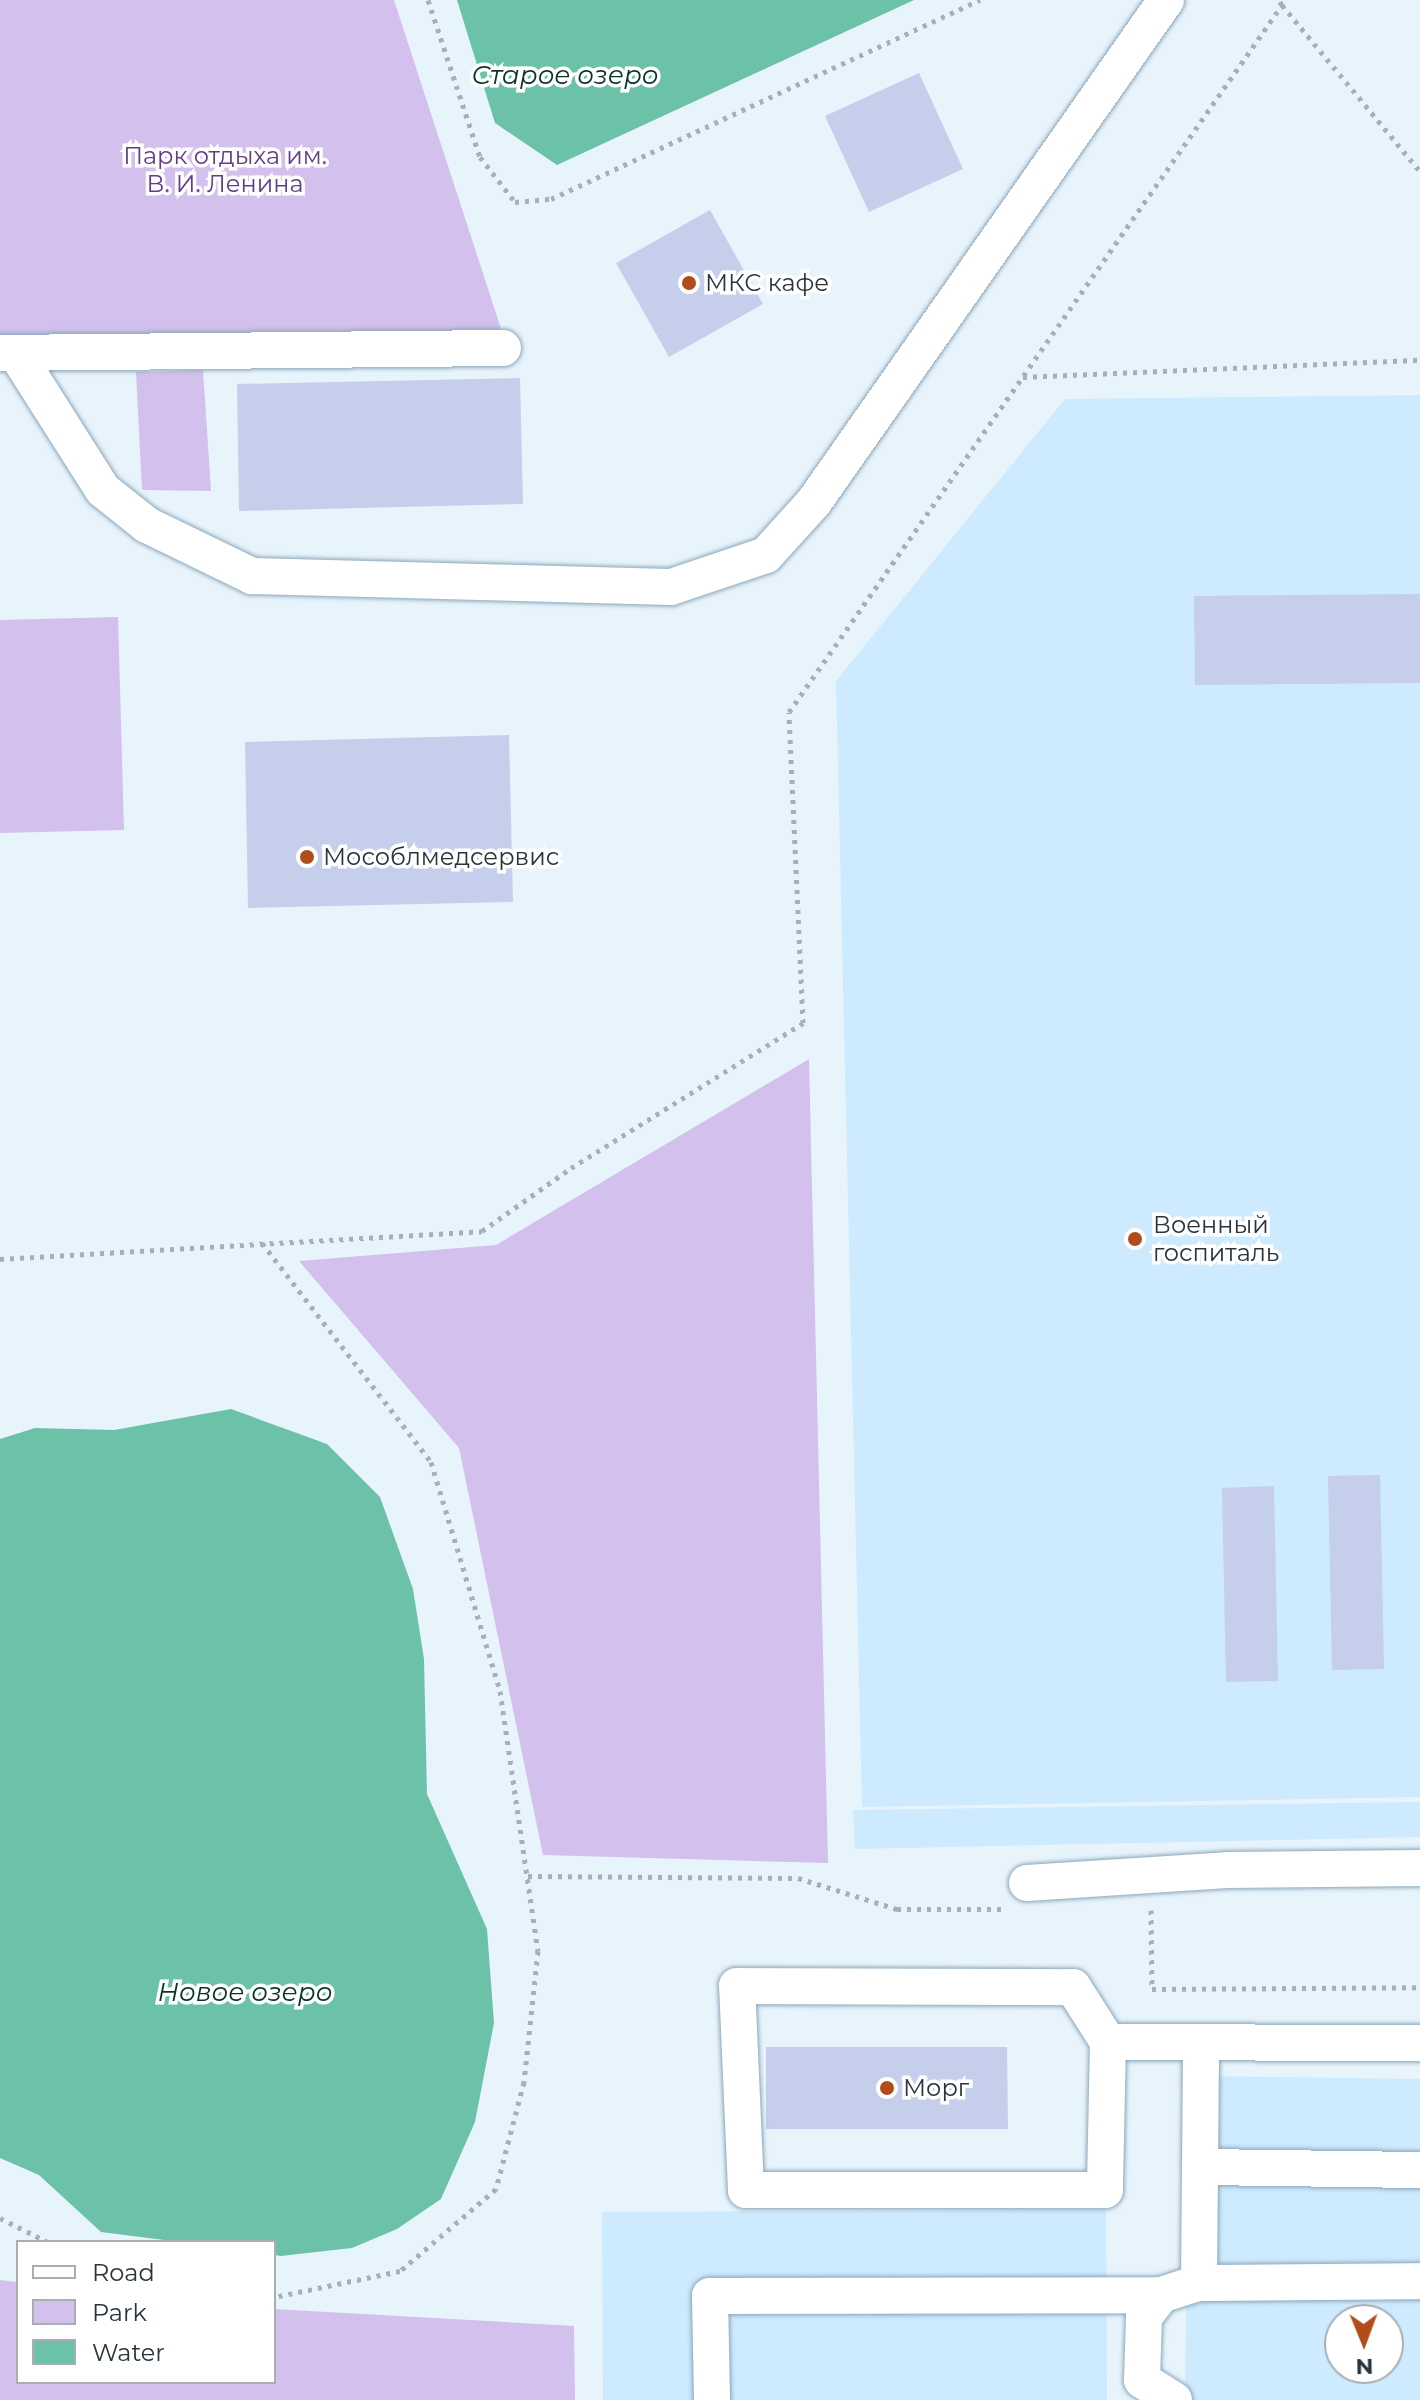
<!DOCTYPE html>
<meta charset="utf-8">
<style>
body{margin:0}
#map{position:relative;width:1420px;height:2400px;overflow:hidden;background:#e8f4fc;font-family:Montserrat,sans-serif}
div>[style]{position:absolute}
.built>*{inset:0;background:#cdeafe}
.green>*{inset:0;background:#d3c0ec}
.water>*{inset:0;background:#6cc2a8}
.building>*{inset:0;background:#c5ceeb}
.path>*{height:5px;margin-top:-2.5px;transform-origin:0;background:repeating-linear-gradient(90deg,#a5b1b9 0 4px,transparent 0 10px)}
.roads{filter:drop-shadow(0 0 2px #8ba7ba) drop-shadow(0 0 2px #8ba7ba)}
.minor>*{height:36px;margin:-18px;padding:0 18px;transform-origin:18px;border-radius:18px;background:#fff}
.dots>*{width:22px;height:22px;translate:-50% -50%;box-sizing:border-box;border:4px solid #fff;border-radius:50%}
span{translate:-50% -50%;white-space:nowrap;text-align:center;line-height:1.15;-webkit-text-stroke:7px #fff;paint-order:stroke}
.park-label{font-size:24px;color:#623d88}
.poi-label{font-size:24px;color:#29343c}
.left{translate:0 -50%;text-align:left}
.water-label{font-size:26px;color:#0b3429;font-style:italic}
.legend{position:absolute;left:16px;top:2240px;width:260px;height:144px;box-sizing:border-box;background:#fff;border:2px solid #a9aeb1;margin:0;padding:10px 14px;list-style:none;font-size:24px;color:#29343c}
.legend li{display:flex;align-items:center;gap:16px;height:40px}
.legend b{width:40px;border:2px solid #a9aeb1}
.north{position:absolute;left:1324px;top:2304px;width:80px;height:80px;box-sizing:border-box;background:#fff;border:2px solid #a9aeb1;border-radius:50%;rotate:179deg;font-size:22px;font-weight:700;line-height:32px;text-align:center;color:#29343c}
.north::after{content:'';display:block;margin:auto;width:28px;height:36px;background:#b14d1b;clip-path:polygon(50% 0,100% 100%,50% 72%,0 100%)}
</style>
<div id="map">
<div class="built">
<div style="clip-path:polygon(1420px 395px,1420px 1797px,862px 1807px,836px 681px,1065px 399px)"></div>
<div style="clip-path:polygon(1420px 1802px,1420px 1837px,855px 1849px,853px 1810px)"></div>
<div style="clip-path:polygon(evenodd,1189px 2076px,1420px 2079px,1420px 2400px,1185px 2400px,1189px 2076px,1340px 2320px,1388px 2320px,1388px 2368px,1340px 2368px,1340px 2320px)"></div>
<div style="clip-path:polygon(1106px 2210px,1107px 2400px,603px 2400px,602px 2212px)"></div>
</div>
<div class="green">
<div style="clip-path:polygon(0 0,394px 0,505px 341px,0 342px)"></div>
<div style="clip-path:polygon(203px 370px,211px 491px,142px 490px,136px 372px)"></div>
<div style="clip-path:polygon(118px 617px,124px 830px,0 833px,0 620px)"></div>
<div style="clip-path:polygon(809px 1059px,828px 1863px,543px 1855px,459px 1448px,299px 1261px,496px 1245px)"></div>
<div style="clip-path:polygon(0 2280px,18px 2282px,18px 2382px,274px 2382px,274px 2309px,574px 2326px,575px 2400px,0 2400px)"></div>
</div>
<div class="water">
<div style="clip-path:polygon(457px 0,914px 0,557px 165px,495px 123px)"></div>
<div style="clip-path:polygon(231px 1409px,327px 1444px,380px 1497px,413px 1589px,424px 1659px,427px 1794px,487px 1929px,494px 2023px,475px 2122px,441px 2199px,397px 2229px,352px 2248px,281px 2256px,274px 2255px,274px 2242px,180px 2242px,101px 2232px,39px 2175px,0 2158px,0 1439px,35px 1428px,114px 1430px)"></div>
</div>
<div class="building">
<div style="clip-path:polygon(919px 73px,963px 169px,869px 212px,825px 116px)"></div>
<div style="clip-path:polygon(710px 210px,763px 304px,669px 357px,616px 263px)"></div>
<div style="clip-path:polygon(520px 378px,523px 504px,239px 511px,237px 384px)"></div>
<div style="clip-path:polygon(1420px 594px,1420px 683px,1195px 685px,1194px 596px)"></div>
<div style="clip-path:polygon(509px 735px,513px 902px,248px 908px,245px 742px)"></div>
<div style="clip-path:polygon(1380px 1475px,1384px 1669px,1332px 1670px,1328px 1476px)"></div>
<div style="clip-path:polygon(1274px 1486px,1278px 1681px,1226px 1682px,1222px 1488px)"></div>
<div style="clip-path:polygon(766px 2047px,1007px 2047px,1008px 2129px,766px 2129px)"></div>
</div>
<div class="path">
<div style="left:428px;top:0;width:165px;rotate:71.7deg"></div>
<div style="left:480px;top:157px;width:57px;rotate:52.1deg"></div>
<div style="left:515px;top:202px;width:36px;rotate:-5deg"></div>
<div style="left:551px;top:199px;width:473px;rotate:-24.9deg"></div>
<div style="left:1282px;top:5px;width:216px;rotate:50.3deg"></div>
<div style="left:1023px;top:377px;width:397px;rotate:-2.5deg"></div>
<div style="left:262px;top:1243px;width:277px;rotate:52.3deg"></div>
<div style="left:431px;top:1462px;width:239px;rotate:73.2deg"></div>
<div style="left:500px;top:1691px;width:263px;rotate:81.7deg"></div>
<div style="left:538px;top:1951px;width:132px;rotate:96.1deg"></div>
<div style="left:524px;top:2082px;width:111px;rotate:104.7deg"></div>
<div style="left:496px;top:2189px;width:126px;rotate:139.5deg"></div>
<div style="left:400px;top:2271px;width:129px;rotate:168.3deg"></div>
<div style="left:0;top:1259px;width:483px;rotate:-3.3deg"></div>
<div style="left:482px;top:1231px;width:109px;rotate:-35.3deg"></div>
<div style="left:571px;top:1168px;width:274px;rotate:-32deg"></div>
<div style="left:803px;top:1023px;width:311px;rotate:-92.6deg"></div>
<div style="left:789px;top:712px;width:862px;rotate:-55.11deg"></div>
<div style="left:1282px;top:5px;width:6px;rotate:-121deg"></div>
<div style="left:528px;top:1876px;width:270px;rotate:0.4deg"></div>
<div style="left:798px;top:1878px;width:104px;rotate:17.4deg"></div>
<div style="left:897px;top:1909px;width:105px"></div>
<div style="left:1151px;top:1910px;width:79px;rotate:89.3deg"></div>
<div style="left:1152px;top:1989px;width:268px;rotate:-0.4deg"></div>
<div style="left:0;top:2218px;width:54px;rotate:26.6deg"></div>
</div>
<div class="roads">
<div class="minor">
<div style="left:0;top:353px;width:503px;rotate:-0.57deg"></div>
<div style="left:16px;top:353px;width:162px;rotate:57.6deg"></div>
<div style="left:103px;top:490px;width:56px;rotate:38.5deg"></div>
<div style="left:147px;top:525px;width:117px;rotate:25.9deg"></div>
<div style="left:252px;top:576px;width:419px;rotate:1.5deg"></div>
<div style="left:671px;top:587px;width:100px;rotate:-18.6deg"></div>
<div style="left:766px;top:555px;width:72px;rotate:-47.8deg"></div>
<div style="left:814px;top:502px;width:613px;rotate:-54.96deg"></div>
<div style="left:1027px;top:1883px;width:200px;rotate:-3.7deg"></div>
<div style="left:1227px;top:1870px;width:193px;rotate:-0.6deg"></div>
<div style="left:737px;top:1986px;width:336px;rotate:0.2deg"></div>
<div style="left:1073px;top:1987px;width:65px;rotate:57.5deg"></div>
<div style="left:1108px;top:2042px;width:148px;rotate:91.2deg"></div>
<div style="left:1105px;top:2190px;width:359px;rotate:180deg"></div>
<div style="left:746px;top:2190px;width:204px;rotate:-92.5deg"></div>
<div style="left:1108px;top:2042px;width:312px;rotate:0.2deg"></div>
<div style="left:1203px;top:2167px;width:217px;rotate:0.8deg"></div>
<div style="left:1199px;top:2283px;width:221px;rotate:-0.5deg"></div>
<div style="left:712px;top:2400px;width:104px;rotate:-91.1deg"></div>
<div style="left:710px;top:2296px;width:451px;rotate:-0.1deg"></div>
<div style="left:1174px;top:2400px;width:38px;rotate:-148deg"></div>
<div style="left:1142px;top:2380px;width:63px;rotate:-88.2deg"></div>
<div style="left:1144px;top:2317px;width:28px;rotate:-52deg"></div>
<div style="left:1161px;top:2295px;width:40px;rotate:-18deg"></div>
<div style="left:1199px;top:2283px;width:240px;rotate:-89.5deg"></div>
</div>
</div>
<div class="dots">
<div style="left:689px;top:283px;background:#b14d1b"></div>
<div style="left:307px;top:857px;background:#b14d1b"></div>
<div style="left:1135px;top:1239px;background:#b14d1b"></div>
<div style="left:887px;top:2088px;background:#b14d1b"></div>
</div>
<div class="park-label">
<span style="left:225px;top:170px">Парк отдыха им.<br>В. И. Ленина</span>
</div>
<div class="poi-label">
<span class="left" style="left:705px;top:283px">МКС кафе</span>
<span class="left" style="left:323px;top:857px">Мособлмедсервис</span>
<span class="left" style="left:1153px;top:1239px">Военный<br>госпиталь</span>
<span class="left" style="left:903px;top:2088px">Морг</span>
</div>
<div class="water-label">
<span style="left:565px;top:76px">Старое озеро</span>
<span style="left:245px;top:1993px">Новое озеро</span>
</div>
<ul class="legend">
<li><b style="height:10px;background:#fff"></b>Road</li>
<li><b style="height:22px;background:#d3c0ec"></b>Park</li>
<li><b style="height:22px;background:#6cc2a8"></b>Water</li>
</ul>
<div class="north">N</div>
</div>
